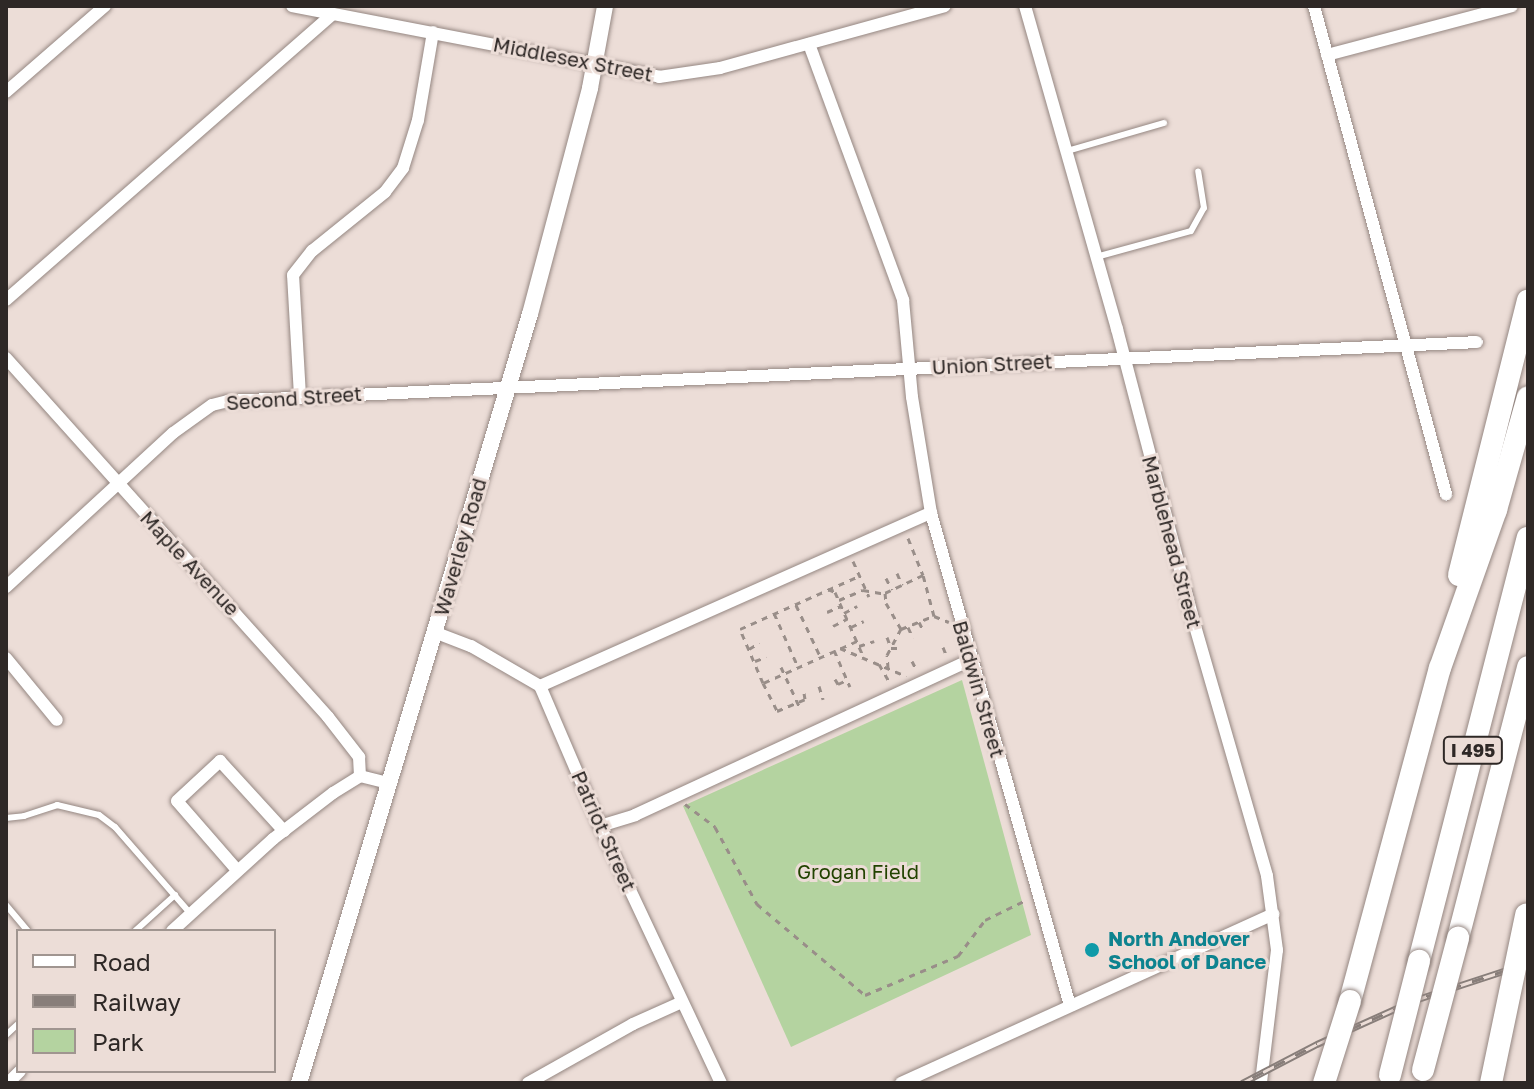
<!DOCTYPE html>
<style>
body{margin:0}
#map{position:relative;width:1534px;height:1089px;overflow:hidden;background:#ecddd7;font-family:"Golos Text",sans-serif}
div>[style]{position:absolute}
.green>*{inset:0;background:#b4d3a0}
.path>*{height:3px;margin-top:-1.5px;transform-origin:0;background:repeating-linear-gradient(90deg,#998e89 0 6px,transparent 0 12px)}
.roads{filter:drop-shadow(0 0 2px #958782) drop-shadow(0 0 2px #958782)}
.lane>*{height:6px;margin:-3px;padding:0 3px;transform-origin:3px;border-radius:3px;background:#fff}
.street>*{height:12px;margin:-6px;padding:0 6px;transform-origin:6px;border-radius:6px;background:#fff}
.secondary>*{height:16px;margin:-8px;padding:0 8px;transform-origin:8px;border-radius:8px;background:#fff}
.highway>*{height:22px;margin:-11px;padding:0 11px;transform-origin:11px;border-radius:11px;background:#fff}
.rail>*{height:7px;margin-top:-3.5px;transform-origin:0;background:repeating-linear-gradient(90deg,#ecddd7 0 12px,#887e7a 0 24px);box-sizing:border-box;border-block:2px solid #887e7a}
.bridges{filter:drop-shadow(0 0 2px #958782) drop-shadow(0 0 2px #958782)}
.highway-bridge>*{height:22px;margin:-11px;padding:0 11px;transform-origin:11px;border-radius:11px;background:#fff}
.dots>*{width:22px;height:22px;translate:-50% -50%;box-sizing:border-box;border:4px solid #ecddd7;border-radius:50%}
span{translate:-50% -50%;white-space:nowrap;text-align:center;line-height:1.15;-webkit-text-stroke:6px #ecddd7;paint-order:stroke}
.shield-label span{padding:2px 6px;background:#ecddd7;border:2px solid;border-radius:6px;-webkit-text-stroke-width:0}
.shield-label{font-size:18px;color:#2e2826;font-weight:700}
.street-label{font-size:20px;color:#2e2826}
.park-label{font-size:20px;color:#224300}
.culture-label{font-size:20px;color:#0d838f;font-weight:700}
.left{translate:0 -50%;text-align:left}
.frame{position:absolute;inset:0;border:8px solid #2e2826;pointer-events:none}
.legend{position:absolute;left:16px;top:929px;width:260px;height:144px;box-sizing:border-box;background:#ecddd7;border:2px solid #a09590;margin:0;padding:10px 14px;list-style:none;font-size:24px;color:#2e2826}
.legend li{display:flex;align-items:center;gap:16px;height:40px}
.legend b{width:40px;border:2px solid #a09590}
</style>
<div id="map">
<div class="green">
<div style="clip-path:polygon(962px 680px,1031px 935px,791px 1047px,683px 806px)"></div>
</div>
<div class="path">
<div style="left:908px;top:538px;width:40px;rotate:68deg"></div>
<div style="left:853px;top:561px;width:39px;rotate:66deg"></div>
<div style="left:897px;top:573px;width:13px;rotate:67deg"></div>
<div style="left:886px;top:578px;width:13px;rotate:63deg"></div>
<div style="left:828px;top:589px;width:8px;rotate:23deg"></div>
<div style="left:835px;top:592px;width:72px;rotate:66.3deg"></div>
<div style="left:839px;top:600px;width:26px;rotate:-23deg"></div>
<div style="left:863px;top:590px;width:22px;rotate:10deg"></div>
<div style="left:796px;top:605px;width:56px;rotate:64.8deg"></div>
<div style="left:827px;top:612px;width:15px;rotate:-23deg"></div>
<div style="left:774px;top:613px;width:59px;rotate:66deg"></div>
<div style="left:844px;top:613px;width:15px;rotate:-28deg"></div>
<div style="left:934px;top:616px;width:16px;rotate:22deg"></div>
<div style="left:919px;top:622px;width:11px;rotate:63deg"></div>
<div style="left:833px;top:626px;width:16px;rotate:-27deg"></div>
<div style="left:851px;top:627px;width:14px;rotate:-25deg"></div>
<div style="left:908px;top:627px;width:12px;rotate:66deg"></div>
<div style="left:887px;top:637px;width:12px;rotate:70deg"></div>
<div style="left:891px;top:648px;width:11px"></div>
<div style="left:857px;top:641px;width:103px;rotate:155.9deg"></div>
<div style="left:763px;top:683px;width:59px;rotate:-113.1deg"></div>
<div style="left:740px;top:629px;width:130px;rotate:-24deg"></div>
<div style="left:859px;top:646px;width:16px;rotate:-18deg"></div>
<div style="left:943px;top:647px;width:11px;rotate:68deg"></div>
<div style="left:840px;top:648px;width:72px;rotate:23deg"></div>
<div style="left:749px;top:649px;width:12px;rotate:-31deg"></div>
<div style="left:834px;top:650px;width:40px;rotate:66.6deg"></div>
<div style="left:755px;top:661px;width:12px;rotate:-20deg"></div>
<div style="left:912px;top:661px;width:11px;rotate:63deg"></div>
<div style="left:879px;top:664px;width:22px;rotate:60deg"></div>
<div style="left:781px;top:667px;width:47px;rotate:65.1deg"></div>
<div style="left:888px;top:668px;width:13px;rotate:-94deg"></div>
<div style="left:887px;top:655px;width:30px;rotate:-62deg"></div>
<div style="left:901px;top:629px;width:35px;rotate:-22deg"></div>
<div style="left:934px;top:616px;width:42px;rotate:-105deg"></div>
<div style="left:923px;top:575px;width:42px;rotate:154.7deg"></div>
<div style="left:885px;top:593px;width:10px;rotate:84deg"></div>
<div style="left:886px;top:603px;width:30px;rotate:60deg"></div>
<div style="left:835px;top:679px;width:6px;rotate:59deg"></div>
<div style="left:838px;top:684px;width:10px;rotate:-24deg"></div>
<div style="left:763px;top:683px;width:31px;rotate:63deg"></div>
<div style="left:777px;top:711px;width:30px;rotate:-23deg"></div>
<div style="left:805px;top:699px;width:6px;rotate:-99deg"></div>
<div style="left:819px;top:686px;width:14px;rotate:73deg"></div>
<div style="left:685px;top:804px;width:38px;rotate:37deg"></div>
<div style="left:715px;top:827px;width:88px;rotate:61.4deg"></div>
<div style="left:757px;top:904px;width:141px;rotate:40.1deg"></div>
<div style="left:865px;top:995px;width:101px;rotate:-22.8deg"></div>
<div style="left:958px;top:956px;width:45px;rotate:-53.1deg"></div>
<div style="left:985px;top:920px;width:46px;rotate:-26deg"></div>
<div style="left:40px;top:931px;width:1px"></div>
</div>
<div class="roads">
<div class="lane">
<div style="left:1067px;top:151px;width:101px;rotate:-16.1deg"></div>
<div style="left:1096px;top:257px;width:98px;rotate:-15.3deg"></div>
<div style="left:1191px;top:231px;width:26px;rotate:-61deg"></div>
<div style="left:1204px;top:208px;width:37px;rotate:-99deg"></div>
<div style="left:6px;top:818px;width:18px;rotate:-6deg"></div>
<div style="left:24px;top:816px;width:35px;rotate:-18deg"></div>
<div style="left:57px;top:805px;width:43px;rotate:13.4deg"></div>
<div style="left:99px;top:815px;width:20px;rotate:37deg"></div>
<div style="left:115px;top:827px;width:116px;rotate:48.9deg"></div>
<div style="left:6px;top:905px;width:34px;rotate:50deg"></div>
<div style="left:135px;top:931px;width:54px;rotate:-42deg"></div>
<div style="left:6px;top:1035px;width:16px;rotate:-43deg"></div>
</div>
<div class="street">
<div style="left:292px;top:6px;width:374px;rotate:10.9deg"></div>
<div style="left:659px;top:77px;width:62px;rotate:-8.4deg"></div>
<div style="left:720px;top:68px;width:233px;rotate:-15.4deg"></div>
<div style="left:1025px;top:6px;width:336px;rotate:74.1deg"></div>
<div style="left:1117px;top:329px;width:307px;rotate:75.3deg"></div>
<div style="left:1195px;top:626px;width:260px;rotate:73.9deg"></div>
<div style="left:1267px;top:876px;width:75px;rotate:82.3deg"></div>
<div style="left:1277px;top:950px;width:134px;rotate:96.9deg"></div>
<div style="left:1314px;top:6px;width:506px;rotate:74.86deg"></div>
<div style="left:809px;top:44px;width:273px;rotate:69.8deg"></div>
<div style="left:903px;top:300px;width:97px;rotate:84.7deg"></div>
<div style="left:912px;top:397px;width:118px;rotate:80.7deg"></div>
<div style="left:931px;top:513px;width:512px;rotate:74.25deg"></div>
<div style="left:1327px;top:55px;width:191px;rotate:-14.8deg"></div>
<div style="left:6px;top:92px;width:131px;rotate:-41deg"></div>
<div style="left:6px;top:300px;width:434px;rotate:-41.2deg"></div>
<div style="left:6px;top:358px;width:482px;rotate:48.1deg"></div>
<div style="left:328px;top:717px;width:51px;rotate:52.2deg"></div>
<div style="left:359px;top:757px;width:19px;rotate:87deg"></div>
<div style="left:300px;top:396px;width:121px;rotate:-93.3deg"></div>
<div style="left:293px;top:275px;width:31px;rotate:-52deg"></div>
<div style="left:312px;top:251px;width:94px;rotate:-38.9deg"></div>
<div style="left:385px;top:192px;width:30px;rotate:-53deg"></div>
<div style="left:403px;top:168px;width:50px;rotate:-72.6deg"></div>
<div style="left:418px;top:120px;width:89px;rotate:-80.3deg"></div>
<div style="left:6px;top:587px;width:227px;rotate:-42.7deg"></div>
<div style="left:173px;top:433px;width:48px;rotate:-35.7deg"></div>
<div style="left:212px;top:405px;width:16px;rotate:-14deg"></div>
<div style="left:228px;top:401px;width:1250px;rotate:-2.7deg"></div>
<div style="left:434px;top:632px;width:40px;rotate:21deg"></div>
<div style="left:471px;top:646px;width:80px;rotate:30.1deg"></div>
<div style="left:540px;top:686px;width:152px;rotate:66.8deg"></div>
<div style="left:600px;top:826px;width:284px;rotate:64.8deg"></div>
<div style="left:6px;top:658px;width:80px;rotate:50.6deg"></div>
<div style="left:540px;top:686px;width:428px;rotate:-23.9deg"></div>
<div style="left:600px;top:826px;width:37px;rotate:-17deg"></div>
<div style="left:635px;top:815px;width:370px;rotate:-24.8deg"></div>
<div style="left:237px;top:870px;width:91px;rotate:-131deg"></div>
<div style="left:177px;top:801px;width:59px;rotate:-42.9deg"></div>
<div style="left:220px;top:761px;width:95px;rotate:47.6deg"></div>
<div style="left:172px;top:931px;width:137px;rotate:-42.3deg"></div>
<div style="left:273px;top:839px;width:76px;rotate:-37.5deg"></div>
<div style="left:333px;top:793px;width:32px;rotate:-32deg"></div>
<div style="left:360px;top:776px;width:29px;rotate:14deg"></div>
<div style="left:8px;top:1083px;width:17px;rotate:-45deg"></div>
<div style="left:528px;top:1083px;width:120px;rotate:-29.3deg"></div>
<div style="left:633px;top:1024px;width:54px;rotate:-24.2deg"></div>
<div style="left:901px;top:1083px;width:409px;rotate:-24.4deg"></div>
</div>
<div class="secondary">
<div style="left:299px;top:1083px;width:803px;rotate:-73.28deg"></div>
<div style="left:530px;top:314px;width:234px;rotate:-75.1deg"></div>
<div style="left:590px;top:88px;width:83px;rotate:-79.6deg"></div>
</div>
<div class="highway">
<div style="left:1459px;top:575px;width:283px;rotate:-75.9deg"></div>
<div style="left:1458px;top:938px;width:280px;rotate:-75.5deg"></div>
<div style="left:1419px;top:961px;width:437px;rotate:-75.6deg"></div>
<div style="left:1350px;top:1001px;width:345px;rotate:-74.9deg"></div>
<div style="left:1440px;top:668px;width:168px;rotate:-70.5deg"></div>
<div style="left:1496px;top:510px;width:117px;rotate:-74.2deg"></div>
</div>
</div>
<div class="rail">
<div style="left:1242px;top:1083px;width:85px;rotate:-27.5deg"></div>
<div style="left:1317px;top:1044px;width:107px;rotate:-24.2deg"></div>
<div style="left:1415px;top:1000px;width:119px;rotate:-18.1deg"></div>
</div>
<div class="bridges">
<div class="highway-bridge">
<div style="left:1423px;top:1070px;width:137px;rotate:-75.1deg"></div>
<div style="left:1390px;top:1075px;width:118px;rotate:-75.7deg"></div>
<div style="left:1324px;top:1083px;width:86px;rotate:-72.4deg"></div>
<div style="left:1491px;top:1083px;width:172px;rotate:-78.2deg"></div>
</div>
</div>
<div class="dots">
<div style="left:1092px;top:950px;background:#0f9aa8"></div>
</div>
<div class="shield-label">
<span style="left:1473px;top:750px">I 495</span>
</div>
<div class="street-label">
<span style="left:573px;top:59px;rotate:11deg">Middlesex Street</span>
<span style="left:992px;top:364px;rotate:-3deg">Union Street</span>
<span style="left:294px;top:398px;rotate:-4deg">Second Street</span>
<span style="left:1172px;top:542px;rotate:75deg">Marblehead Street</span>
<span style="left:460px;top:547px;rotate:-74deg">Waverley Road</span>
<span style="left:190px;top:563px;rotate:47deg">Maple Avenue</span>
<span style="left:979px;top:689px;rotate:74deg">Baldwin Street</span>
<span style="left:604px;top:831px;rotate:66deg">Patriot Street</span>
</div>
<div class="park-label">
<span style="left:858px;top:871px">Grogan Field</span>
</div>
<div class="culture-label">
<span class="left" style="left:1108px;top:950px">North Andover<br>School of Dance</span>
</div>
<div class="frame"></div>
<ul class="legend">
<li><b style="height:10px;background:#fff"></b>Road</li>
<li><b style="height:10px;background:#887e7a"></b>Railway</li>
<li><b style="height:22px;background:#b4d3a0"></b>Park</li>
</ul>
</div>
